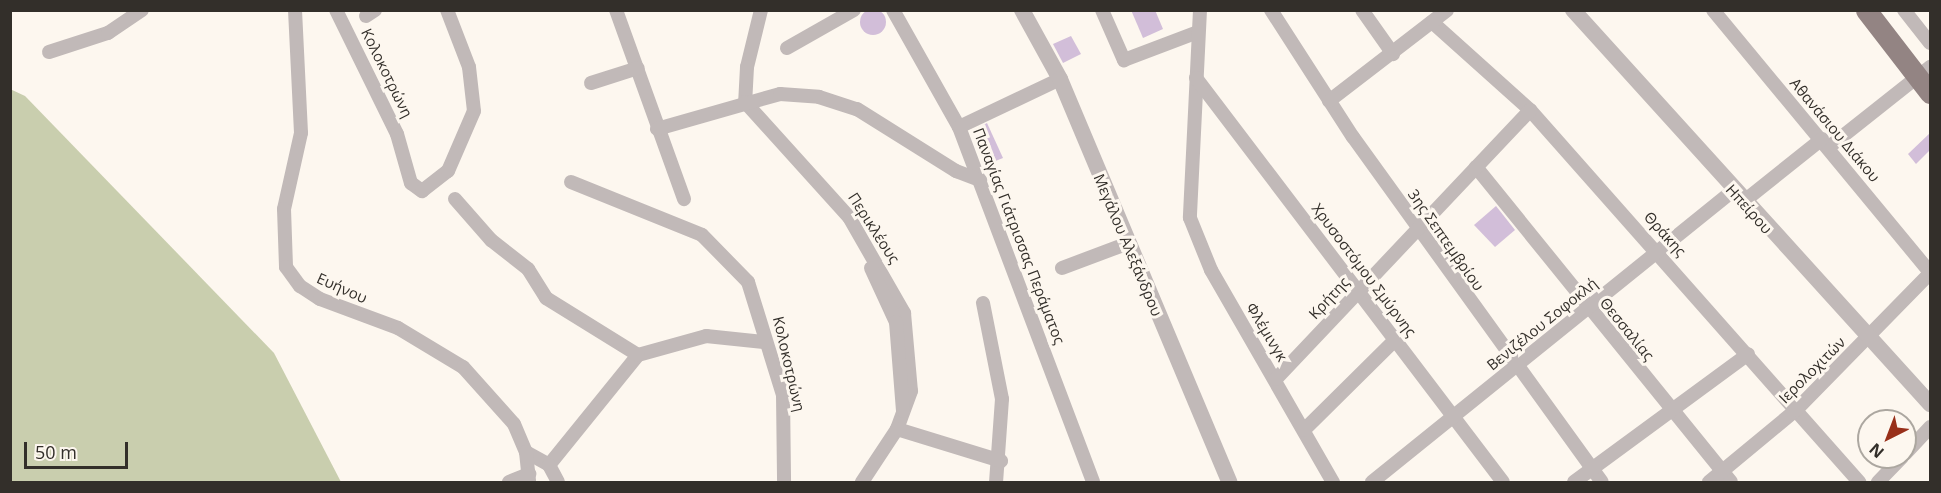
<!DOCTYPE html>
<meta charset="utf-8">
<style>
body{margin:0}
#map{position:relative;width:1941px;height:493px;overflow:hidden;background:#fdf7ef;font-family:"Open Sans",sans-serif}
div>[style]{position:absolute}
.green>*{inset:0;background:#c9ceae}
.building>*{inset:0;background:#d2bed9}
.round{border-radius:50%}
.minor>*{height:14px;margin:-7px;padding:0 7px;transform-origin:7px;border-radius:7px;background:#c1b9b8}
.tertiary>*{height:16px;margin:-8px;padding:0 8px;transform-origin:8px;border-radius:8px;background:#c1b9b8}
.primary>*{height:21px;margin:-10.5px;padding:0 10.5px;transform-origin:10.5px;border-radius:10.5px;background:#938483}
span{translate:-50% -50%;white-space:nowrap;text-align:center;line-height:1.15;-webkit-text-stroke:6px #fdf7ef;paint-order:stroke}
.street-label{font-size:15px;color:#332f2a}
.frame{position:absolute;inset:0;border:12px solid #332f2a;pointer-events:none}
.north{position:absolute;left:1857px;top:409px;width:60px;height:60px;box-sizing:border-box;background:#fdf7ef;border:2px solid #aca7a0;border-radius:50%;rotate:222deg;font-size:16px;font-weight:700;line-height:24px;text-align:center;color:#332f2a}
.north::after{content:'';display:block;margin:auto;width:21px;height:27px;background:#982f19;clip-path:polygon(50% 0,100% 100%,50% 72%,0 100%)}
.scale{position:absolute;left:24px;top:442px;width:104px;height:27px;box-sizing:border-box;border:3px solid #332f2a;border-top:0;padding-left:8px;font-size:18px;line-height:21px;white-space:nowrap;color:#332f2a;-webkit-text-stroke:4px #fdf7ef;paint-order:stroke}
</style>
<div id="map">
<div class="green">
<div style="clip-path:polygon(10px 89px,25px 96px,274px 353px,341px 482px,11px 482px)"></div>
</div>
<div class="building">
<div class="round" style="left:860px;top:9px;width:26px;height:26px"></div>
<div style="clip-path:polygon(1131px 10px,1155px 10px,1163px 29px,1143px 38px)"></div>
<div style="clip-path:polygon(1071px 36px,1081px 54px,1063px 63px,1053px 44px)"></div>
<div style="clip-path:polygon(987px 123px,1003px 158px,988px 164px,973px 131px)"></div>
<div style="clip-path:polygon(1930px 133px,1930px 150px,1916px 164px,1908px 154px)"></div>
<div style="clip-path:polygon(1496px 206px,1515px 230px,1495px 247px,1474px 225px)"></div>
</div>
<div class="minor">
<div style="left:295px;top:10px;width:123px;rotate:87.2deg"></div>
<div style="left:301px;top:133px;width:78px;rotate:102.6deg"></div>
<div style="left:284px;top:209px;width:58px;rotate:88deg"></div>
<div style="left:286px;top:267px;width:24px;rotate:54deg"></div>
<div style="left:300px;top:286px;width:24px;rotate:33deg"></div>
<div style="left:320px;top:299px;width:83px;rotate:20.4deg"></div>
<div style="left:398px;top:328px;width:76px;rotate:31deg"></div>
<div style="left:463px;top:367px;width:76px;rotate:48.2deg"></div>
<div style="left:514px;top:424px;width:30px;rotate:67deg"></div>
<div style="left:526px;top:452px;width:26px;rotate:29deg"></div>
<div style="left:549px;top:465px;width:141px;rotate:-51deg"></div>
<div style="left:638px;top:355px;width:71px;rotate:-15.6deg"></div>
<div style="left:706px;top:336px;width:58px;rotate:5.9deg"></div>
<div style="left:336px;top:10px;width:138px;rotate:63.8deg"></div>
<div style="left:397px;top:134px;width:51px;rotate:74.1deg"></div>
<div style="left:411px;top:183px;width:14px;rotate:36deg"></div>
<div style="left:422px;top:191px;width:33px;rotate:-38deg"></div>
<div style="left:448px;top:171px;width:65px;rotate:-66.6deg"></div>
<div style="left:474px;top:111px;width:44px;rotate:-96.5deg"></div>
<div style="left:469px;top:67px;width:61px;rotate:-111.1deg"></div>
<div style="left:616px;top:10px;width:201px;rotate:70.2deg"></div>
<div style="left:761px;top:10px;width:59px;rotate:103.8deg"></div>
<div style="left:747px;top:67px;width:35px;rotate:93deg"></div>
<div style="left:745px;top:102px;width:155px;rotate:47.9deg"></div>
<div style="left:849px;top:217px;width:111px;rotate:60.2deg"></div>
<div style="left:904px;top:313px;width:78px;rotate:84.9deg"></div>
<div style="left:911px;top:391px;width:40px;rotate:110.2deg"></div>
<div style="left:897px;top:429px;width:64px;rotate:123.4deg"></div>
<div style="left:893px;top:10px;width:134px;rotate:60.6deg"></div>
<div style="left:959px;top:127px;width:379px;rotate:69.3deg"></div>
<div style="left:1102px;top:10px;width:55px;rotate:66.3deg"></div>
<div style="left:1124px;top:60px;width:79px;rotate:-20.7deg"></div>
<div style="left:1200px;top:10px;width:208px;rotate:92.8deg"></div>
<div style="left:1190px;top:218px;width:56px;rotate:68deg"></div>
<div style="left:1211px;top:270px;width:245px;rotate:60.1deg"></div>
<div style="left:1271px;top:10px;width:151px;rotate:57.2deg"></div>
<div style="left:1353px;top:137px;width:425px;rotate:54.2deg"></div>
<div style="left:1362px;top:10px;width:54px;rotate:54.8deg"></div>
<div style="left:1713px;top:10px;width:340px;rotate:50.4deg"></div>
<div style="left:1904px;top:10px;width:42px;rotate:51.8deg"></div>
<div style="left:366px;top:16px;width:11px;rotate:-34deg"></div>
<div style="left:1432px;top:22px;width:132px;rotate:41.9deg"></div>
<div style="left:1530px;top:110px;width:497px;rotate:48.5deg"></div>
<div style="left:787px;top:48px;width:77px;rotate:-29.6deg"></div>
<div style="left:49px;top:52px;width:62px;rotate:-17.9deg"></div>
<div style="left:108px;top:33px;width:41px;rotate:-34.1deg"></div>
<div style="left:1196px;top:78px;width:507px;rotate:52.77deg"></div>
<div style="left:591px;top:83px;width:49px;rotate:-17.7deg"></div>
<div style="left:1329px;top:101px;width:149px;rotate:-37.6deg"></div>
<div style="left:959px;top:127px;width:112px;rotate:-25.4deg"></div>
<div style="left:657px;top:129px;width:128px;rotate:-15.9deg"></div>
<div style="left:780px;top:94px;width:39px;rotate:4deg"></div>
<div style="left:819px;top:97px;width:40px;rotate:18deg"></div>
<div style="left:857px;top:109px;width:117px;rotate:32.1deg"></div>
<div style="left:956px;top:171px;width:26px;rotate:21deg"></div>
<div style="left:1829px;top:147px;width:129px;rotate:-38.4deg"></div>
<div style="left:1476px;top:167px;width:405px;rotate:51deg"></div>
<div style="left:571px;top:182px;width:141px;rotate:22deg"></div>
<div style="left:702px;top:235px;width:66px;rotate:45.6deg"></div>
<div style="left:748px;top:282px;width:118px;rotate:72.8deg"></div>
<div style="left:783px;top:395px;width:87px;rotate:89.3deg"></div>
<div style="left:455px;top:199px;width:55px;rotate:48.7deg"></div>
<div style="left:491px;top:240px;width:47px;rotate:38.1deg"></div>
<div style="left:528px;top:269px;width:34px;rotate:58deg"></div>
<div style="left:546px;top:298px;width:108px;rotate:31.8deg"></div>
<div style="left:1743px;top:202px;width:101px;rotate:-38.6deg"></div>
<div style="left:871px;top:268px;width:60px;rotate:65.2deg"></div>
<div style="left:896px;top:322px;width:89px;rotate:85.5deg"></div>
<div style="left:1062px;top:268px;width:68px;rotate:-20.6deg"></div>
<div style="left:983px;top:303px;width:98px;rotate:78.8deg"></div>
<div style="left:1002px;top:399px;width:83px;rotate:94.1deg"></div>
<div style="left:1276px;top:379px;width:370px;rotate:-46.6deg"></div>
<div style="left:897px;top:429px;width:109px;rotate:17.1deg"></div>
<div style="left:1304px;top:430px;width:129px;rotate:-44.7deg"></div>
<div style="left:526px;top:452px;width:30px;rotate:84deg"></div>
<div style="left:1905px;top:454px;width:37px;rotate:-47deg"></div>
<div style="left:549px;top:465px;width:19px;rotate:62deg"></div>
<div style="left:509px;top:482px;width:22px;rotate:-22deg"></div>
<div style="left:1372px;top:482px;width:463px;rotate:-38.9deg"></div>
<div style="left:1574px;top:482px;width:216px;rotate:-36.3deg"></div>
<div style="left:1709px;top:482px;width:113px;rotate:-39.6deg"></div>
<div style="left:1796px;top:410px;width:192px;rotate:-45.6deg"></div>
<div style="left:1878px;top:482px;width:35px;rotate:-46deg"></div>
</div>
<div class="tertiary">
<div style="left:1022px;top:10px;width:79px;rotate:61.2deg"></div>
<div style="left:1060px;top:79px;width:437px;rotate:67.2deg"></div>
<div style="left:1573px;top:10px;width:532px;rotate:47.82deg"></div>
</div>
<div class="primary">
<div style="left:1866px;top:10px;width:105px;rotate:52.4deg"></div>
</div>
<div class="street-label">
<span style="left:387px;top:73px;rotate:64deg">Κολοκοτρώνη</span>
<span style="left:1835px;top:130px;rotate:50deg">Αθανάσιου Διάκου</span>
<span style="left:1749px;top:209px;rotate:48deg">Ηπείρου</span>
<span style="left:874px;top:228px;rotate:57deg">Περικλέους</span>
<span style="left:1665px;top:234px;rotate:48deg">Θράκης</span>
<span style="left:1019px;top:236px;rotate:69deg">Παναγίας Γιάτρισσας Περάματος</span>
<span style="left:1446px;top:240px;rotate:55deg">3ης Σεπτεμβρίου</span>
<span style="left:1128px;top:245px;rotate:67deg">Μεγάλου Αλεξάνδρου</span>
<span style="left:1364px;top:270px;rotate:53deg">Χρυσοστόμου Σμύρνης</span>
<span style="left:342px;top:288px;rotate:24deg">Ευήνου</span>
<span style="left:1329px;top:298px;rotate:-47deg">Κρήτης</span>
<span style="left:1542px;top:324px;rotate:-39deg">Βενιζέλου Σοφοκλή</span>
<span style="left:1627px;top:329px;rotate:51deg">Θεσσαλίας</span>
<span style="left:1267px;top:332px;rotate:59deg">Φλέμινγκ</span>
<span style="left:789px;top:364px;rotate:77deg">Κολοκοτρώνη</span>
<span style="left:1812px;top:370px;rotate:-45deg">Ιερολοχιτών</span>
</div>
<div class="frame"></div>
<div class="north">N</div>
<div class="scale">50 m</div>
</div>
